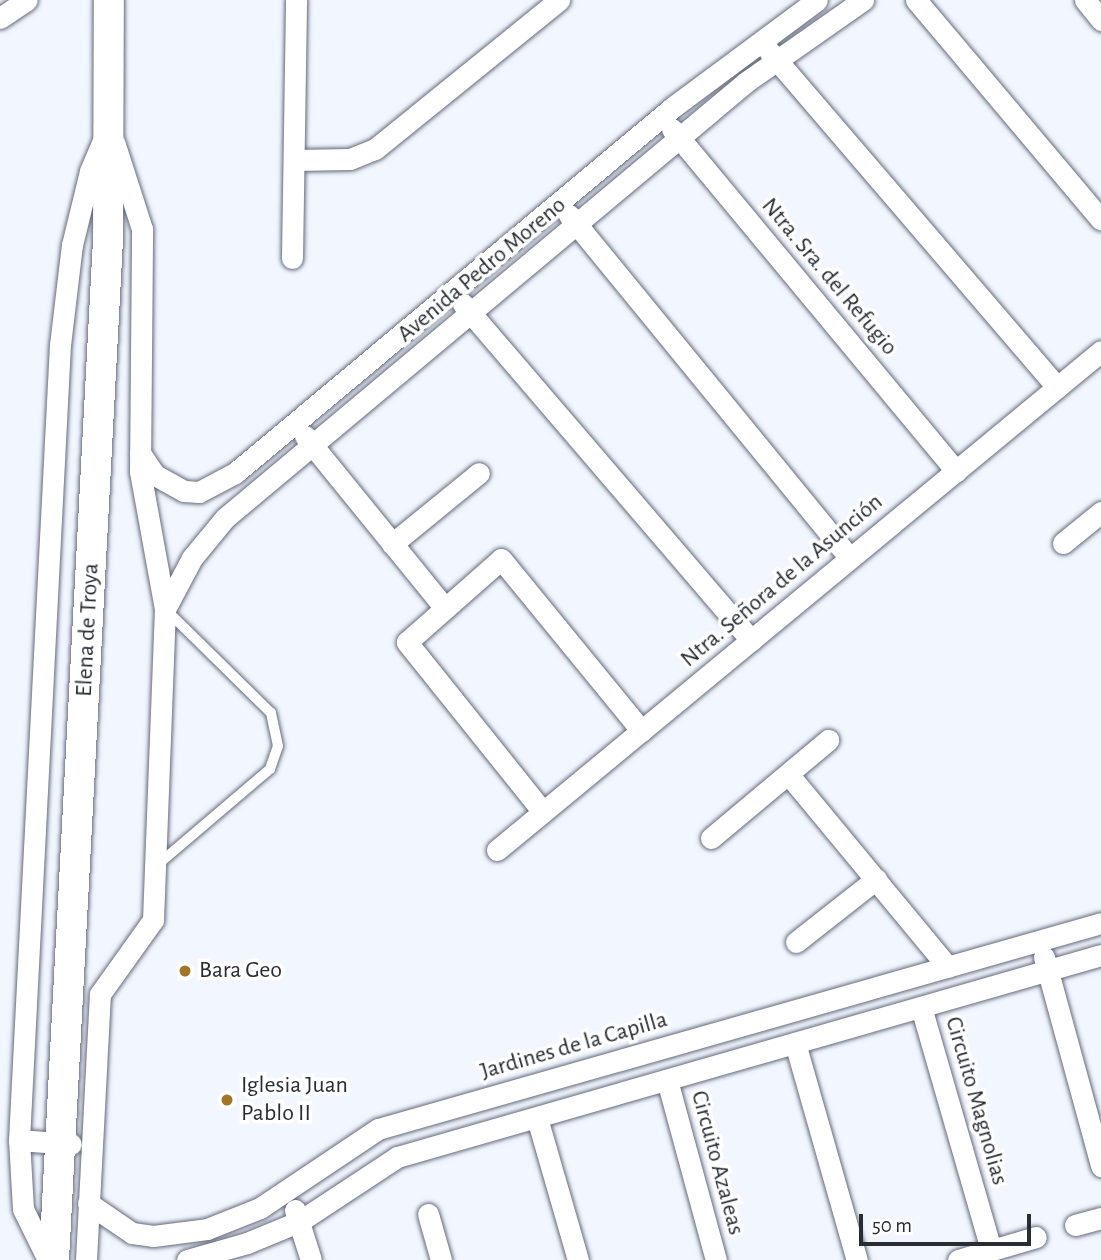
<!DOCTYPE html>
<meta charset="utf-8">
<style>
body{margin:0}
#map{position:relative;width:1101px;height:1260px;overflow:hidden;background:#f2f6fe;font-family:"Alegreya Sans",sans-serif}
div>[style]{position:absolute}
.roads{filter:drop-shadow(0 0 2px #626a7c) drop-shadow(0 0 2px #626a7c)}
.service>*{height:10px;margin:-5px;padding:0 5px;transform-origin:5px;border-radius:5px;background:#fff}
.minor>*{height:21px;margin:-10.5px;padding:0 10.5px;transform-origin:10.5px;border-radius:10.5px;background:#fff}
.secondary>*{height:30px;margin:-15px;padding:0 15px;transform-origin:15px;border-radius:15px;background:#fff}
.dots>*{width:19px;height:19px;translate:-50% -50%;box-sizing:border-box;border:4px solid #fff;border-radius:50%}
span{translate:-50% -50%;white-space:nowrap;text-align:center;line-height:1.15;-webkit-text-stroke:7px #fff;paint-order:stroke}
.street-label{font-size:24px;color:#282c33}
.poi-label{font-size:24px;color:#282c33}
.left{translate:0 -50%;text-align:left}
.scale{position:absolute;left:859px;top:1214px;width:172px;height:32px;box-sizing:border-box;border:4px solid #282c33;border-top:0;padding-left:9px;font-size:21px;line-height:24px;white-space:nowrap;color:#282c33;-webkit-text-stroke:5px #fff;paint-order:stroke}
</style>
<div id="map">
<div class="roads">
<div class="service">
<div style="left:156px;top:866px;width:150px;rotate:-40.4deg"></div>
<div style="left:270px;top:769px;width:24px;rotate:-71deg"></div>
<div style="left:278px;top:746px;width:34px;rotate:-102deg"></div>
<div style="left:271px;top:713px;width:148px;rotate:-135.5deg"></div>
</div>
<div class="minor">
<div style="left:916px;top:0;width:287px;rotate:49.9deg"></div>
<div style="left:1085px;top:0;width:26px;rotate:51deg"></div>
<div style="left:0;top:18px;width:32px;rotate:-34deg"></div>
<div style="left:769px;top:51px;width:443px;rotate:49.4deg"></div>
<div style="left:672px;top:129px;width:445px;rotate:50.3deg"></div>
<div style="left:294px;top:160px;width:56px;rotate:-1deg"></div>
<div style="left:350px;top:159px;width:27px;rotate:-22deg"></div>
<div style="left:375px;top:149px;width:237px;rotate:-39deg"></div>
<div style="left:569px;top:215px;width:443px;rotate:50.7deg"></div>
<div style="left:292px;top:258px;width:258px;rotate:-89.1deg"></div>
<div style="left:463px;top:304px;width:443px;rotate:49.4deg"></div>
<div style="left:305px;top:436px;width:222px;rotate:50.9deg"></div>
<div style="left:140px;top:453px;width:27px;rotate:56deg"></div>
<div style="left:155px;top:475px;width:33px;rotate:29deg"></div>
<div style="left:184px;top:491px;width:15px;rotate:4deg"></div>
<div style="left:199px;top:492px;width:41px;rotate:-27.8deg"></div>
<div style="left:235px;top:473px;width:571px;rotate:-39.88deg"></div>
<div style="left:673px;top:107px;width:179px;rotate:-36.6deg"></div>
<div style="left:1063px;top:543px;width:49px;rotate:-39.2deg"></div>
<div style="left:392px;top:544px;width:112px;rotate:-39.2deg"></div>
<div style="left:165px;top:609px;width:58px;rotate:-62.1deg"></div>
<div style="left:192px;top:558px;width:52px;rotate:-50.5deg"></div>
<div style="left:225px;top:518px;width:679px;rotate:-39.92deg"></div>
<div style="left:746px;top:82px;width:143px;rotate:-35deg"></div>
<div style="left:789px;top:775px;width:249px;rotate:50.4deg"></div>
<div style="left:543px;top:812px;width:218px;rotate:-128.7deg"></div>
<div style="left:407px;top:642px;width:125px;rotate:-41.4deg"></div>
<div style="left:501px;top:559px;width:222px;rotate:50.7deg"></div>
<div style="left:711px;top:838px;width:153px;rotate:-39.9deg"></div>
<div style="left:497px;top:850px;width:783px;rotate:-39.56deg"></div>
<div style="left:796px;top:942px;width:102px;rotate:-38.2deg"></div>
<div style="left:1044px;top:957px;width:217px;rotate:74.7deg"></div>
<div style="left:921px;top:1007px;width:253px;rotate:73.9deg"></div>
<div style="left:795px;top:1043px;width:226px;rotate:74.1deg"></div>
<div style="left:667px;top:1080px;width:187px;rotate:74.8deg"></div>
<div style="left:537px;top:1118px;width:148px;rotate:73.9deg"></div>
<div style="left:19px;top:1140px;width:52px;rotate:4.4deg"></div>
<div style="left:88px;top:1203px;width:53px;rotate:34.3deg"></div>
<div style="left:132px;top:1233px;width:21px;rotate:8deg"></div>
<div style="left:153px;top:1236px;width:54px;rotate:-7.4deg"></div>
<div style="left:207px;top:1229px;width:57px;rotate:-21.6deg"></div>
<div style="left:260px;top:1208px;width:142px;rotate:-33.8deg"></div>
<div style="left:378px;top:1129px;width:752px;rotate:-15.9deg"></div>
<div style="left:295px;top:1210px;width:52px;rotate:72.3deg"></div>
<div style="left:428px;top:1214px;width:48px;rotate:74.2deg"></div>
<div style="left:1075px;top:1225px;width:27px;rotate:-15deg"></div>
<div style="left:48px;top:1260px;width:57px;rotate:-116.1deg"></div>
<div style="left:23px;top:1209px;width:69px;rotate:-93.3deg"></div>
<div style="left:19px;top:1140px;width:796px;rotate:-87.05deg"></div>
<div style="left:60px;top:345px;width:101px;rotate:-83.2deg"></div>
<div style="left:72px;top:245px;width:76px;rotate:-76.3deg"></div>
<div style="left:90px;top:171px;width:36px;rotate:-67deg"></div>
<div style="left:86px;top:1260px;width:266px;rotate:-87deg"></div>
<div style="left:100px;top:994px;width:91px;rotate:-54.4deg"></div>
<div style="left:153px;top:920px;width:311px;rotate:-87.8deg"></div>
<div style="left:165px;top:609px;width:140px;rotate:-100.3deg"></div>
<div style="left:140px;top:471px;width:242px;rotate:-89.5deg"></div>
<div style="left:142px;top:229px;width:91px;rotate:-107.8deg"></div>
<div style="left:187px;top:1260px;width:62px;rotate:-15.8deg"></div>
<div style="left:247px;top:1243px;width:57px;rotate:-22.5deg"></div>
<div style="left:300px;top:1221px;width:116px;rotate:-33.4deg"></div>
<div style="left:397px;top:1157px;width:732px;rotate:-16.01deg"></div>
<div style="left:958px;top:1260px;width:81px;rotate:-16.4deg"></div>
</div>
<div class="secondary">
<div style="left:54px;top:1260px;width:1021px;rotate:-86.97deg"></div>
<div style="left:108px;top:240px;width:240px;rotate:-89.8deg"></div>
</div>
</div>
<div class="dots">
<div style="left:185px;top:971px;background:#a37528"></div>
<div style="left:227px;top:1100px;background:#a37528"></div>
</div>
<div class="street-label">
<span style="left:482px;top:270px;rotate:-40deg">Avenida Pedro Moreno</span>
<span style="left:829px;top:277px;rotate:50deg">Ntra. Sra. del Refugio</span>
<span style="left:782px;top:581px;rotate:-40deg">Ntra. Señora de la Asunción</span>
<span style="left:88px;top:630px;rotate:-87deg">Elena de Troya</span>
<span style="left:574px;top:1046px;rotate:-16deg">Jardines de la Capilla</span>
<span style="left:976px;top:1101px;rotate:74deg">Circuito Magnolias</span>
<span style="left:717px;top:1163px;rotate:75deg">Circuito Azaleas</span>
</div>
<div class="poi-label">
<span class="left" style="left:199px;top:971px">Bara Geo</span>
<span class="left" style="left:241px;top:1100px">Iglesia Juan<br>Pablo II</span>
</div>
<div class="scale">50 m</div>
</div>
